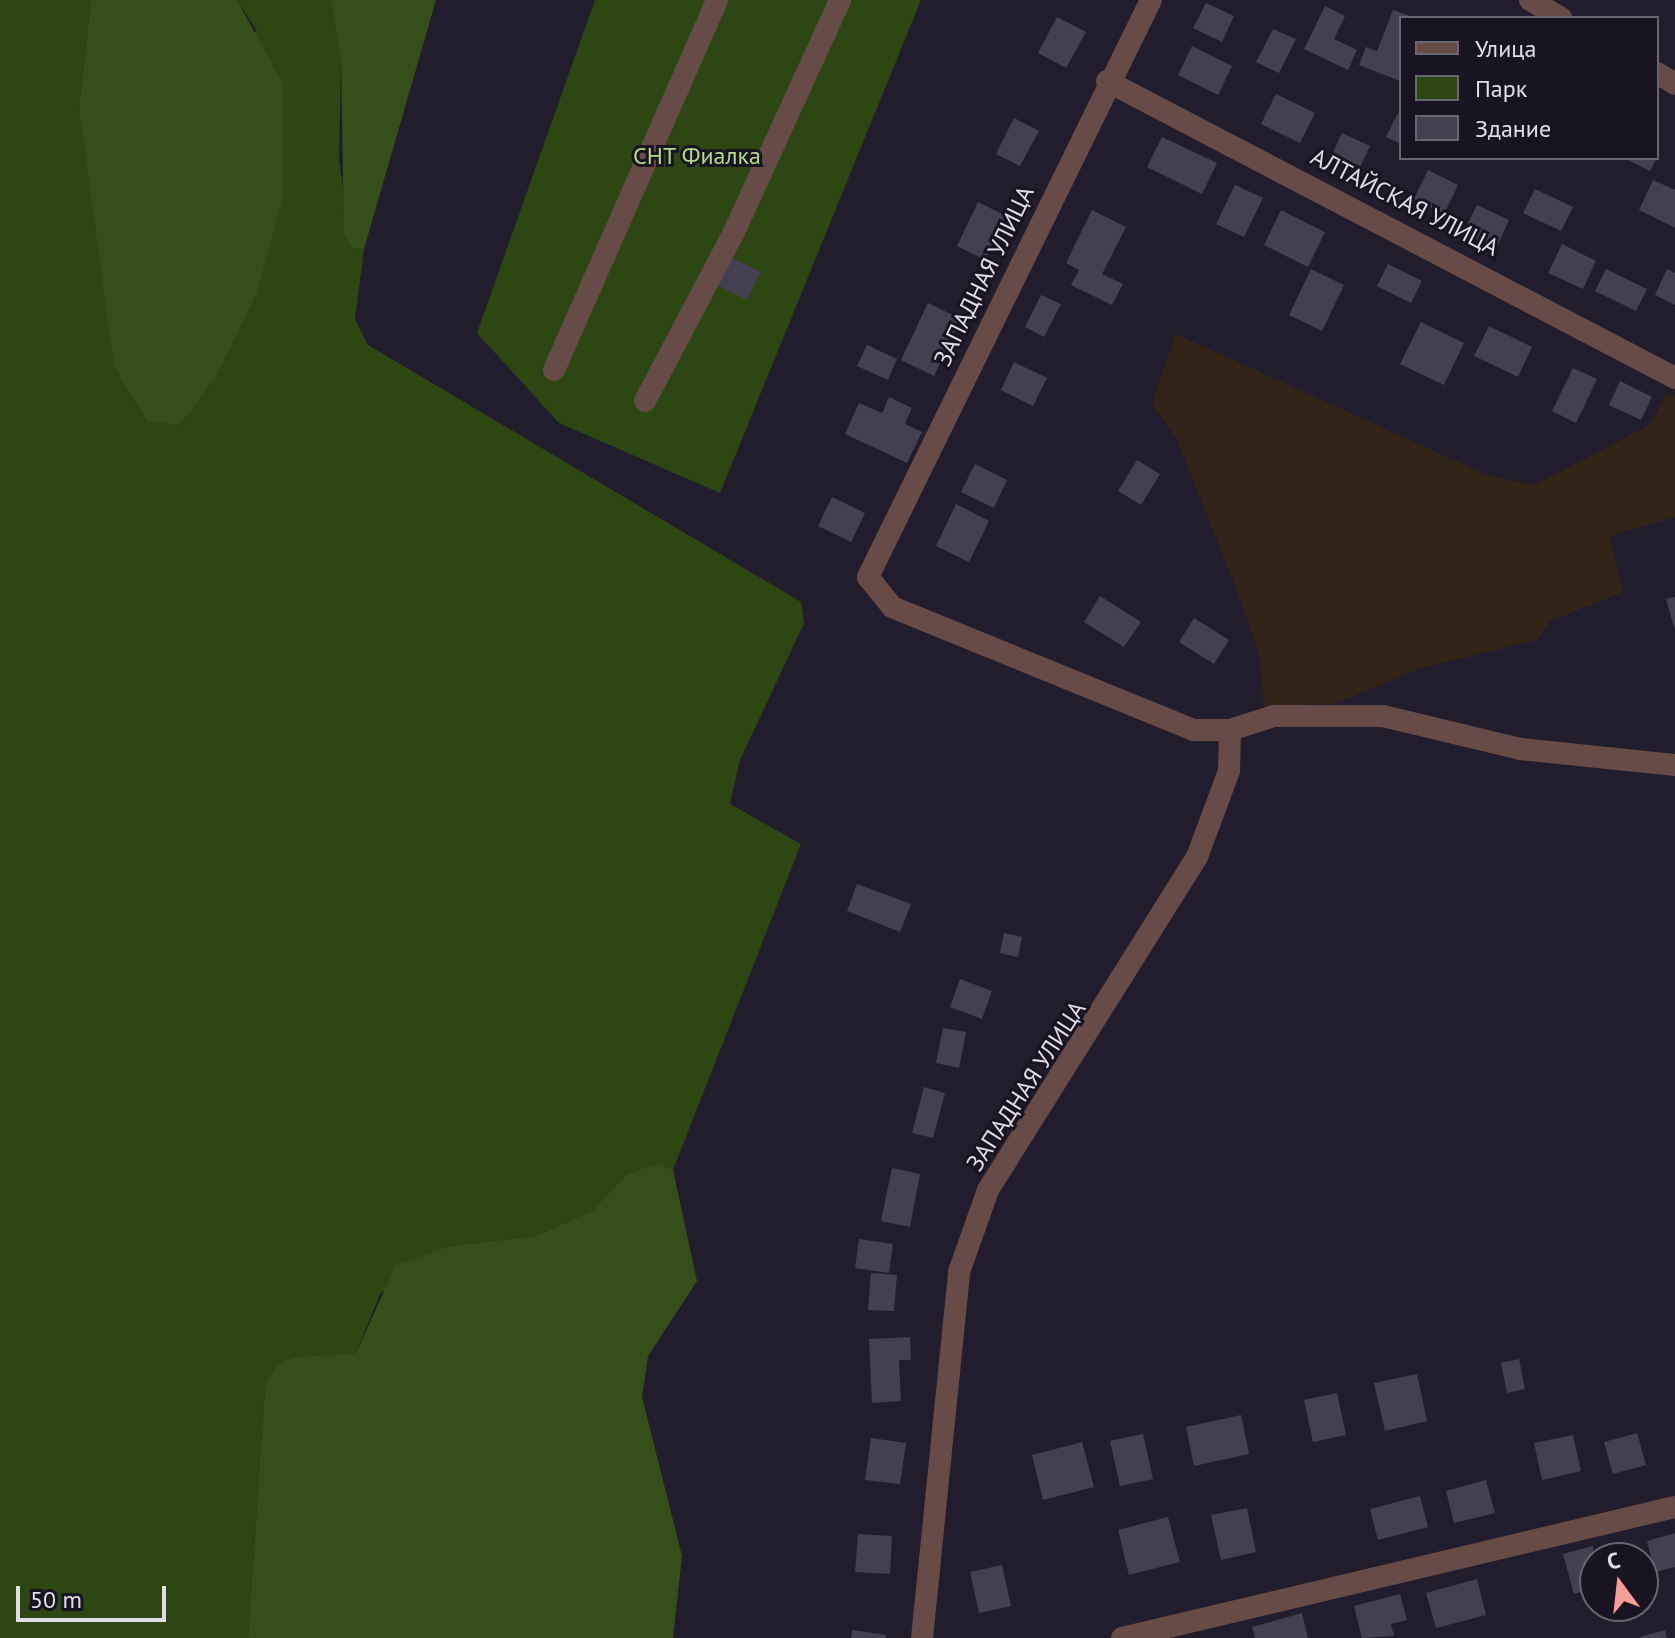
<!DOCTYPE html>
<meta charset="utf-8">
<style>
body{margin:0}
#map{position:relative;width:1675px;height:1638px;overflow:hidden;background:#221d2c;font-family:"PT Sans",sans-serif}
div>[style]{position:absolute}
.industrial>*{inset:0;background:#322417}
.green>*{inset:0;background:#2c4712}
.forest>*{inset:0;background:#344f1a}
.building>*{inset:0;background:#454051}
.minor>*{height:22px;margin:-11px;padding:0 11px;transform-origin:11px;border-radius:11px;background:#674b46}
span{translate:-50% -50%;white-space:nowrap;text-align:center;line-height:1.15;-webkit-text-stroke:6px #191422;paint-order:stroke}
.park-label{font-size:24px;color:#b0dc8c}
.street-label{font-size:24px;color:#e1dee8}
.legend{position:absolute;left:1399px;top:16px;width:260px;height:144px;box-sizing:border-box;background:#191422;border:2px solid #696571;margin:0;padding:10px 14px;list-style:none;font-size:24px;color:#e1dee8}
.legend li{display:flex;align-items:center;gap:16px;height:40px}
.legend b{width:40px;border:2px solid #696571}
.north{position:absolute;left:1579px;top:1542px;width:80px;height:80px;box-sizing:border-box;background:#191422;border:2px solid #696571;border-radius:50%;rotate:345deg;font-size:22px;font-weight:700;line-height:32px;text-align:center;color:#e1dee8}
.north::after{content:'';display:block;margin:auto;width:28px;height:36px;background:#f59c96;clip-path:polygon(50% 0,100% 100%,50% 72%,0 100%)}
.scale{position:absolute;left:16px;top:1586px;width:150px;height:36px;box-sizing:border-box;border:4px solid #e1dee8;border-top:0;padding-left:10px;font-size:24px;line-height:28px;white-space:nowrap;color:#e1dee8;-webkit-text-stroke:6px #191422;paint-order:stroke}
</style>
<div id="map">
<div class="industrial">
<div style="clip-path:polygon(1176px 334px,1487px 475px,1535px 485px,1650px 425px,1666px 394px,1675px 396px,1675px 517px,1610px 536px,1623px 592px,1550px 621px,1537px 640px,1419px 669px,1334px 704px,1264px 705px,1259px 654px,1239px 596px,1177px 439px,1152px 404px)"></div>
</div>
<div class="green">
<div style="clip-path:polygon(0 0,91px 0,79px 107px,257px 31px,237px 0,331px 0,341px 60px,339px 160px,352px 248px,364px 249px,355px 319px,368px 345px,801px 602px,804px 623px,740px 760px,730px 804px,801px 844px,673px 1170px,658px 1163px,627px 1174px,592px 1211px,535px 1236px,450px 1246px,380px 1294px,356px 1353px,293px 1357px,265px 1387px,248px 1638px,0 1638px)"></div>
<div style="clip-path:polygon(595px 0,921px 0,720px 493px,559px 423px,477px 333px)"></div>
</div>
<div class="forest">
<div style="clip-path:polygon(91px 0,237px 0,283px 84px,283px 197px,257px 292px,217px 375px,180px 425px,147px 421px,114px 366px,79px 107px)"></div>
<div style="clip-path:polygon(331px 0,436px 0,364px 249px,352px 248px,344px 235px,341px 60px)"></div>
<div style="clip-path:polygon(658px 1163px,673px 1170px,697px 1281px,648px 1356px,642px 1397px,682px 1556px,673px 1638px,248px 1638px,265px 1387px,276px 1367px,293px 1357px,356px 1353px,396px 1265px,450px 1246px,535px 1236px,592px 1211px,627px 1174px)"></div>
</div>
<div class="building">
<div style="clip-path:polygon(1206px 3px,1234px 16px,1222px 42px,1193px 28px)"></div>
<div style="clip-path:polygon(1325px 6px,1345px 16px,1334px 39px,1357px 50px,1348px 70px,1304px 49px)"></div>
<div style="clip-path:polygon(1393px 10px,1415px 18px,1401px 18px,1400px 81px,1359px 65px,1366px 47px,1377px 51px)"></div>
<div style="clip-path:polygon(1057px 17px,1086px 32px,1066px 68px,1038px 53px)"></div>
<div style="clip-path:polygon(1273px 29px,1296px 39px,1279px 73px,1256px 62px)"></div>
<div style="clip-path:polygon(1192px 46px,1232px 66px,1218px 95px,1178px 75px)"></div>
<div style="clip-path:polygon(1276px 94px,1315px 113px,1300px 143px,1261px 124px)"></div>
<div style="clip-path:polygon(1401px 107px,1401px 144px,1386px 137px)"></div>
<div style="clip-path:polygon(1014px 118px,1039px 131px,1020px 166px,996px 154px)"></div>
<div style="clip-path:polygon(1342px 133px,1370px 146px,1357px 173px,1330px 159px)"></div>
<div style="clip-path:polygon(1162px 137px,1217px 163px,1202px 194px,1147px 167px)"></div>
<div style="clip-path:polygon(1624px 158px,1657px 158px,1650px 171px)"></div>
<div style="clip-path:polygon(1428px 170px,1458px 185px,1444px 214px,1414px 199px)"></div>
<div style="clip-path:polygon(1653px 180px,1675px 190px,1675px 228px,1639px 210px)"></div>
<div style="clip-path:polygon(1235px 185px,1263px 198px,1244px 237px,1216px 224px)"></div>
<div style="clip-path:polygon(1535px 189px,1573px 207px,1561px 231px,1523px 213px)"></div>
<div style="clip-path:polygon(978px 202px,1006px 216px,985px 260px,957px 246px)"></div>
<div style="clip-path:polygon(1477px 205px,1509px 220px,1496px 249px,1463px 233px)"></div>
<div style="clip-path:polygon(1092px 210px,1126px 227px,1102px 274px,1123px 284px,1112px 305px,1071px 285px,1079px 270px,1066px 263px)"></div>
<div style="clip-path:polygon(1281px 210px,1325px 232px,1308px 267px,1264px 245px)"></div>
<div style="clip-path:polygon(1562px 244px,1596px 261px,1583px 289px,1548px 273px)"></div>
<div style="clip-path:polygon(728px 256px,761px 272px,747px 300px,715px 284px)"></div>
<div style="clip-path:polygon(1388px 264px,1422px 281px,1411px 303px,1377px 286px)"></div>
<div style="clip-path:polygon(1311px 269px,1344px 285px,1322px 331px,1289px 315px)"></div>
<div style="clip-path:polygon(1606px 269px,1647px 289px,1636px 311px,1595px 291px)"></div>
<div style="clip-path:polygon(1667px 269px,1675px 273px,1675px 305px,1655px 295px)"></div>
<div style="clip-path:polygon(1041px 295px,1061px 304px,1044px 337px,1025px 327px)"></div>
<div style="clip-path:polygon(928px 303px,961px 319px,934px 376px,901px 360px)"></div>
<div style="clip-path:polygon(1421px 322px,1464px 343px,1444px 385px,1400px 364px)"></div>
<div style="clip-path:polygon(1489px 326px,1532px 347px,1518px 377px,1474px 356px)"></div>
<div style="clip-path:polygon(867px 345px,897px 359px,888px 380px,857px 366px)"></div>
<div style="clip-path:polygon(1014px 362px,1047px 378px,1033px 406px,1001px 390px)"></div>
<div style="clip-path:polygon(1573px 368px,1597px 379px,1576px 423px,1552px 411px)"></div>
<div style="clip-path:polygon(1620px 381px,1652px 397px,1641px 420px,1609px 405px)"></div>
<div style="clip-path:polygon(889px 397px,912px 408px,905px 424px,922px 432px,907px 463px,845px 434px,859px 403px,882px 413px)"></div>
<div style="clip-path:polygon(1137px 460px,1160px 474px,1141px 505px,1118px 491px)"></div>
<div style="clip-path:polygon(975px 464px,1007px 480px,994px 508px,961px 492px)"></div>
<div style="clip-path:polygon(832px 497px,865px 513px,851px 542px,818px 526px)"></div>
<div style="clip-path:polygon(956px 504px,989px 521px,969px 562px,936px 546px)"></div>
<div style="clip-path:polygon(1100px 596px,1141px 622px,1124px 647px,1084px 622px)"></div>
<div style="clip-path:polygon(1675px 597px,1675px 627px,1674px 627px,1666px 599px)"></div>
<div style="clip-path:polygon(1194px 618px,1229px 640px,1214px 664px,1179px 642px)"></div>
<div style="clip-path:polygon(857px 884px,911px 904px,900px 932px,847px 911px)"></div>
<div style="clip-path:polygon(1004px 933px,1022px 937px,1018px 957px,1000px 953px)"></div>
<div style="clip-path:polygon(960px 979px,992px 991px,982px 1019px,950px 1007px)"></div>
<div style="clip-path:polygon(943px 1028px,966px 1032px,959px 1068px,936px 1063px)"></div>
<div style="clip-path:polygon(924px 1087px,945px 1093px,933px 1138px,912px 1133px)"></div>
<div style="clip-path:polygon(892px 1168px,920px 1174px,910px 1227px,881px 1221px)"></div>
<div style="clip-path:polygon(859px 1239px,893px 1244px,889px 1273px,855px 1268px)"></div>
<div style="clip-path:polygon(871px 1273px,897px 1275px,894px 1311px,868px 1310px)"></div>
<div style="clip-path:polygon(910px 1337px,911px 1360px,899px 1360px,901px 1401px,872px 1403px,869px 1339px)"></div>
<div style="clip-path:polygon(1519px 1359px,1525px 1389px,1507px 1393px,1501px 1363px)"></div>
<div style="clip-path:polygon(1417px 1374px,1427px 1421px,1385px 1431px,1374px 1383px)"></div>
<div style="clip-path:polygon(1337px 1393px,1346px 1435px,1313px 1442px,1304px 1400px)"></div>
<div style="clip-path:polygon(1241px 1415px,1249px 1454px,1194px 1466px,1186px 1427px)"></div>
<div style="clip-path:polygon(1637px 1433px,1646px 1465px,1613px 1474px,1604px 1442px)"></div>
<div style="clip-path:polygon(1143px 1434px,1153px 1479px,1120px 1486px,1110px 1441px)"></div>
<div style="clip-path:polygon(1573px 1435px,1581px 1471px,1542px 1480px,1534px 1443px)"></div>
<div style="clip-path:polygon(871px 1438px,906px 1443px,900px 1484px,865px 1480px)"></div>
<div style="clip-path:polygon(1082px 1442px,1094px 1487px,1043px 1500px,1032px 1455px)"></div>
<div style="clip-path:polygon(1486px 1480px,1495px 1513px,1454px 1523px,1446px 1491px)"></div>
<div style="clip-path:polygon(1420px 1496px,1428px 1527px,1378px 1540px,1370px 1509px)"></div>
<div style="clip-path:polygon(1247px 1508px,1256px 1552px,1221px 1560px,1211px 1515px)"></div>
<div style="clip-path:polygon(1168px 1517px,1180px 1562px,1129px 1575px,1118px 1530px)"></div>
<div style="clip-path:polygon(1675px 1533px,1675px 1567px,1655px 1572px,1647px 1541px)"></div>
<div style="clip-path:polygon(858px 1534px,892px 1536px,890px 1574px,855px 1572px)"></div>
<div style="clip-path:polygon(1593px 1546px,1595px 1588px,1574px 1594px,1563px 1554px)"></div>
<div style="clip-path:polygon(1002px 1565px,1011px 1606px,979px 1613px,970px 1572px)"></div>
<div style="clip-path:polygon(1477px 1579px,1486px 1615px,1436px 1628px,1426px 1593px)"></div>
<div style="clip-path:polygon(1400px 1594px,1407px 1620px,1391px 1624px,1394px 1636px,1362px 1638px,1354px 1606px)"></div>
<div style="clip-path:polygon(1302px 1613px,1308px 1638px,1255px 1638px,1252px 1627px)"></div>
<div style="clip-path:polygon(852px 1630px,886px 1635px,886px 1638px,851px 1638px)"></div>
<div style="clip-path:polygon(1665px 1630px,1667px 1638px,1640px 1638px,1640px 1637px)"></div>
</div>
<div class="minor">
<div style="left:1151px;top:0;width:643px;rotate:116.13deg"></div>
<div style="left:868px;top:577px;width:38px;rotate:51deg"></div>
<div style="left:892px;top:607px;width:326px;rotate:22.2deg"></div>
<div style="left:1194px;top:730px;width:36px"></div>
<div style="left:1230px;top:730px;width:46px;rotate:-17.7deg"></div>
<div style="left:1274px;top:716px;width:109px"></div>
<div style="left:1383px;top:716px;width:141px;rotate:13.5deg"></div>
<div style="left:1520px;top:749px;width:156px;rotate:5.9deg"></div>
<div style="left:1530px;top:0;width:36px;rotate:30deg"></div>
<div style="left:1657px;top:73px;width:21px;rotate:31deg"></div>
<div style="left:1107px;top:81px;width:641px;rotate:27.6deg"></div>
<div style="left:554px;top:370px;width:404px;rotate:-66.2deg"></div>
<div style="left:645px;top:401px;width:191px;rotate:-62.2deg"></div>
<div style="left:734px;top:232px;width:255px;rotate:-65.4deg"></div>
<div style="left:922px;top:1638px;width:368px;rotate:-84.2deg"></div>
<div style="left:959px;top:1272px;width:87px;rotate:-70.5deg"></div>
<div style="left:988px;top:1190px;width:393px;rotate:-57.9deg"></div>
<div style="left:1197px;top:857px;width:92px;rotate:-69.6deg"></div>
<div style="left:1229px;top:771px;width:41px;rotate:-88.6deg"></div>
<div style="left:1122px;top:1638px;width:568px;rotate:-13.33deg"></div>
</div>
<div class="park-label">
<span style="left:697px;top:156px">СНТ Фиалка</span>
</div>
<div class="street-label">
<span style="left:1405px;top:202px;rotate:27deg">АЛТАЙСКАЯ УЛИЦА</span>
<span style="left:984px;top:276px;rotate:-64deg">ЗАПАДНАЯ УЛИЦА</span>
<span style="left:1026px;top:1086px;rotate:-57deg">ЗАПАДНАЯ УЛИЦА</span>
</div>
<ul class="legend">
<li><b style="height:10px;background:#674b46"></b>Улица</li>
<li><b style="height:22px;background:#2c4712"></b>Парк</li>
<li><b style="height:22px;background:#454051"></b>Здание</li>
</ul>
<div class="north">С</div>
<div class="scale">50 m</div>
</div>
